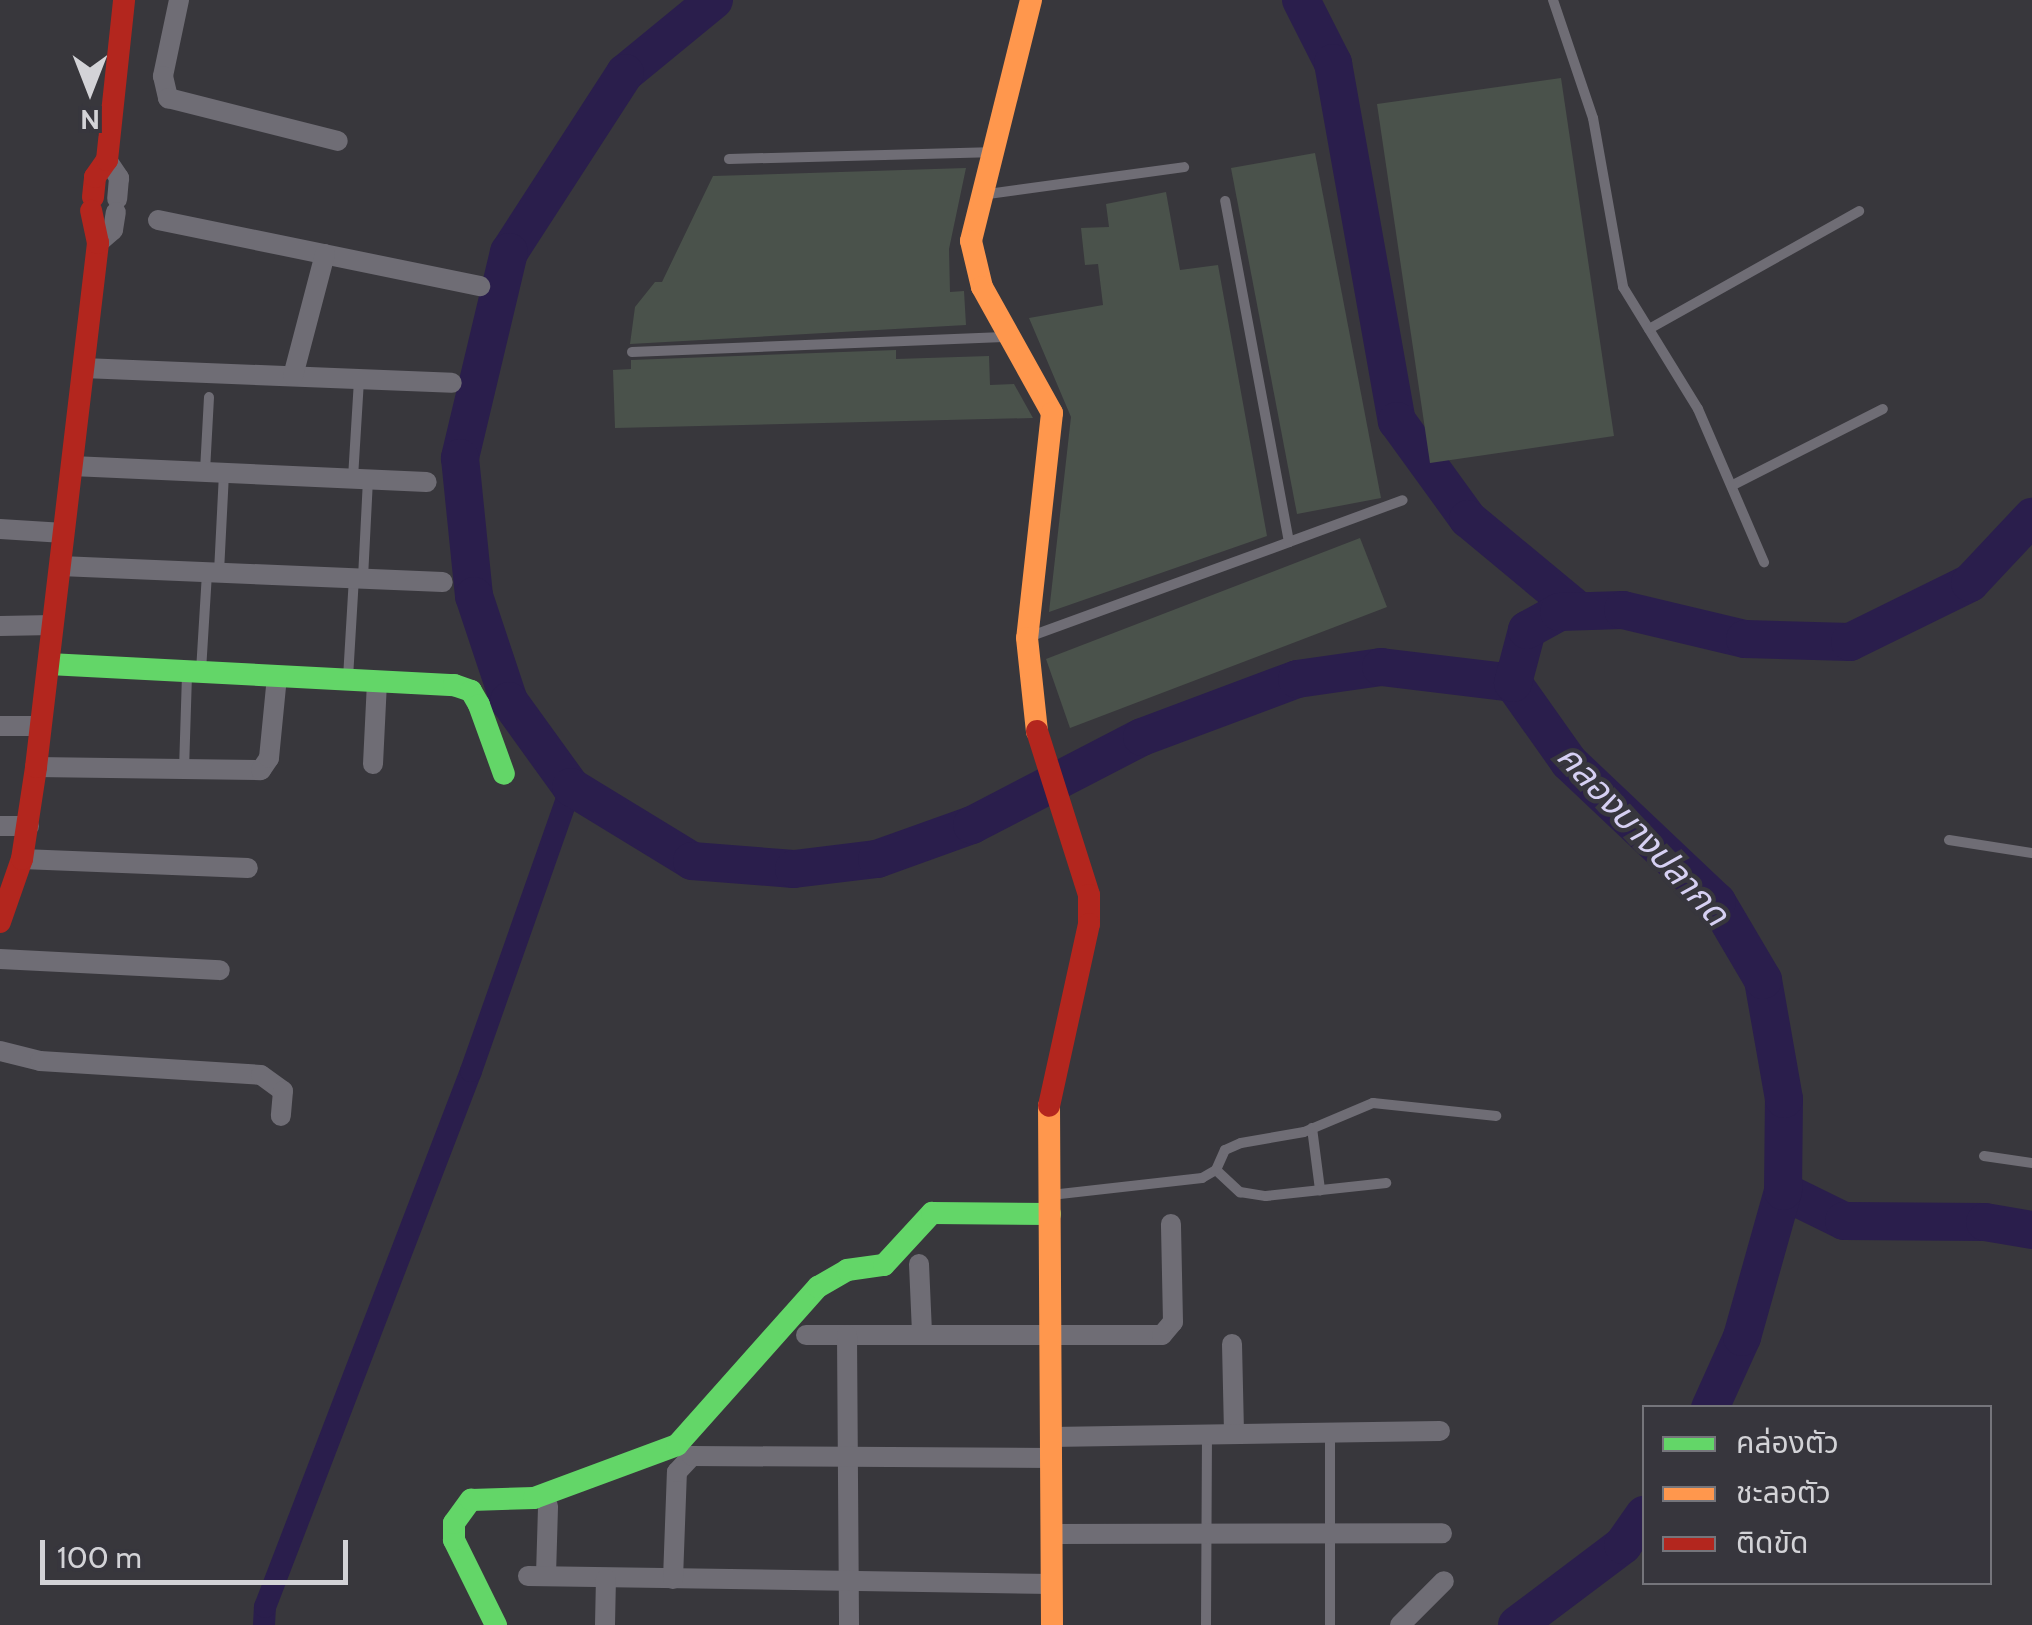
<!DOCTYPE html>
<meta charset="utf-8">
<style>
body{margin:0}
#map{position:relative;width:2032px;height:1625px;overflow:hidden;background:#38373c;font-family:Cabin,"Noto Sans Thai",sans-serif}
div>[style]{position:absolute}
.canal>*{height:22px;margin:-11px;padding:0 11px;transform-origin:11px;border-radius:11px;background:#2a1e4c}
.river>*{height:38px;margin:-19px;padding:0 19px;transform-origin:19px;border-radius:19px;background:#2a1e4c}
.building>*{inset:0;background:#4a524b}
.lane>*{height:10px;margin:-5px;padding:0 5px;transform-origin:5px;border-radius:5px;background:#6f6d75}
.street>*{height:20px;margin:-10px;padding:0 10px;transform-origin:10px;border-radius:10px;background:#6f6d75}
.fast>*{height:22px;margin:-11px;padding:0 11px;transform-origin:11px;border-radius:11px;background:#63d668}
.slow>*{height:22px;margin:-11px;padding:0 11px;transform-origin:11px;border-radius:11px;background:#ff974d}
.jam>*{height:22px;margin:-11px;padding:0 11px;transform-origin:11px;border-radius:11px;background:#b3261e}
span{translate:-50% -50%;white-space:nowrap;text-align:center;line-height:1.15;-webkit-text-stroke:9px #37363d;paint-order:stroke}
.water-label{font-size:35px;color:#d6d0f3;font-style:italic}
.legend{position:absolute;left:1642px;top:1405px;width:350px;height:180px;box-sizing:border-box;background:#37363d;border:2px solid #75757b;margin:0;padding:12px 18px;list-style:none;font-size:30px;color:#d3d3d7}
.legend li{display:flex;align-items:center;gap:20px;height:50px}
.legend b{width:50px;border:2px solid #75757b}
.north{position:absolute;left:40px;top:40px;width:100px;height:100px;-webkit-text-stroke:8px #37363d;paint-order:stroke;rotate:180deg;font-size:28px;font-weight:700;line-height:40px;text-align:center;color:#d3d3d7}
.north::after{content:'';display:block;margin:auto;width:35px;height:45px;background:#d3d3d7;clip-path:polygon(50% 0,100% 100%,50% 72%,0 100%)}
.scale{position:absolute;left:40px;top:1540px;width:308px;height:45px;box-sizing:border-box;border:5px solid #d3d3d7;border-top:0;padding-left:12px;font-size:30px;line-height:35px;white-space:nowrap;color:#d3d3d7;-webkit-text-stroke:8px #37363d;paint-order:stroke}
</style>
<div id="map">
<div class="canal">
<div style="left:264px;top:1625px;width:18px;rotate:-87deg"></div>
<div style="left:265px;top:1607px;width:574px;rotate:-68.98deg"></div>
<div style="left:471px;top:1071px;width:301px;rotate:-70.6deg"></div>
</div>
<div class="river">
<div style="left:714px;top:0;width:115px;rotate:140.6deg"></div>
<div style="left:625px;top:73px;width:213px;rotate:122.9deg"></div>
<div style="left:509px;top:252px;width:212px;rotate:103.4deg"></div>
<div style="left:460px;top:458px;width:139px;rotate:84.2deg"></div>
<div style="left:474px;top:596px;width:111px;rotate:71.6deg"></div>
<div style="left:509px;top:701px;width:106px;rotate:54.2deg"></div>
<div style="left:571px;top:787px;width:142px;rotate:31.4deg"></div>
<div style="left:692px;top:861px;width:102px;rotate:4.5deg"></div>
<div style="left:794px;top:869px;width:84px;rotate:-6.9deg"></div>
<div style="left:877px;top:859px;width:101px;rotate:-19.7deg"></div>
<div style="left:972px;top:825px;width:191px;rotate:-27.4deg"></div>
<div style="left:1142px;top:737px;width:165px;rotate:-20.5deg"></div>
<div style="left:1297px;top:679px;width:85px;rotate:-8.1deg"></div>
<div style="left:1381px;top:667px;width:133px;rotate:6.9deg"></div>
<div style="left:1301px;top:0;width:71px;rotate:63.1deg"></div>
<div style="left:1333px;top:63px;width:364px;rotate:79.9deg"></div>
<div style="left:1397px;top:421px;width:121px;rotate:54.1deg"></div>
<div style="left:1468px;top:519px;width:144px;rotate:39.7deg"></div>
<div style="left:1783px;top:1191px;width:68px;rotate:26.2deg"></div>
<div style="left:1844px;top:1221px;width:141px;rotate:0.4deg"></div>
<div style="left:1985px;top:1222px;width:48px;rotate:9.7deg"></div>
<div style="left:1710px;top:1408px;width:78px;rotate:-65.7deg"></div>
<div style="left:1742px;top:1337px;width:152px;rotate:-74.3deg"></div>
<div style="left:1783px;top:1191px;width:92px;rotate:-89.4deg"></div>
<div style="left:1784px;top:1099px;width:121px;rotate:-100deg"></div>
<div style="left:1763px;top:980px;width:91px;rotate:-120.5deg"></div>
<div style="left:1717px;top:902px;width:204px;rotate:-136.6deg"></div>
<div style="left:1569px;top:762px;width:97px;rotate:-125.3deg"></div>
<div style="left:1513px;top:683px;width:55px;rotate:-75.2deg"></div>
<div style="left:1527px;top:630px;width:37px;rotate:-29deg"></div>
<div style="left:1559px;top:612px;width:64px;rotate:-1.8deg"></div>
<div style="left:1623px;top:610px;width:125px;rotate:13.4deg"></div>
<div style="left:1745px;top:639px;width:105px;rotate:1.6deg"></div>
<div style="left:1850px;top:642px;width:134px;rotate:-26.2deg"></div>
<div style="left:1970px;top:583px;width:91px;rotate:-46.8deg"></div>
<div style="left:1517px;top:1625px;width:133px;rotate:-37deg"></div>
<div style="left:1623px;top:1545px;width:37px;rotate:-55deg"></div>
</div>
<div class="building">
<div style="clip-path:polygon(1561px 78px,1614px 436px,1430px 463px,1377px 104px)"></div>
<div style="clip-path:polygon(1315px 153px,1381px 498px,1297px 514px,1231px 168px)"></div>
<div style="clip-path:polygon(966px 168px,949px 249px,950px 292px,964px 291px,966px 325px,630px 344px,635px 307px,655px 282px,662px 282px,713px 176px)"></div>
<div style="clip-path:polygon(1166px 192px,1180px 270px,1218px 265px,1267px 536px,1049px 612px,1071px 417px,1029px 318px,1103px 305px,1098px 264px,1085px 265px,1081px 228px,1109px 227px,1106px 204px)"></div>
<div style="clip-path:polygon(896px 350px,896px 359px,989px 356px,990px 385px,1014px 384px,1033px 418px,615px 428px,613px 370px,631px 369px,631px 360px)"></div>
<div style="clip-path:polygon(1360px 538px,1387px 607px,1070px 728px,1046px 659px)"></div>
</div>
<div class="lane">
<div style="left:1553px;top:0;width:125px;rotate:71.3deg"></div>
<div style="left:1593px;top:118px;width:172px;rotate:79.9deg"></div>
<div style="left:1623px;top:287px;width:143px;rotate:58.4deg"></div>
<div style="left:1698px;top:409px;width:167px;rotate:66.7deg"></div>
<div style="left:729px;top:159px;width:259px;rotate:-1.5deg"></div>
<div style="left:988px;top:194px;width:198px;rotate:-7.8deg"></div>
<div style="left:1649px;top:329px;width:241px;rotate:-29.3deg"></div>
<div style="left:632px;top:352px;width:372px;rotate:-2.3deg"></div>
<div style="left:205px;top:471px;width:74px;rotate:-86.9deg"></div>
<div style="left:353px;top:478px;width:98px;rotate:-86.5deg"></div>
<div style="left:1733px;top:485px;width:168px;rotate:-26.9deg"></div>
<div style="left:1289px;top:542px;width:121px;rotate:-20.2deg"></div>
<div style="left:219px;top:572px;width:99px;rotate:-87.1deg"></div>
<div style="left:363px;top:578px;width:99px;rotate:-87.1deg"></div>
<div style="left:1034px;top:635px;width:271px;rotate:-20deg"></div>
<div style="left:1289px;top:542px;width:347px;rotate:-100.6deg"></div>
<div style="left:201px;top:671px;width:98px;rotate:-86.5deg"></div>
<div style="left:348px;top:678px;width:100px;rotate:-86.6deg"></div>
<div style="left:184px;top:770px;width:93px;rotate:-88.2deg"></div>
<div style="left:1949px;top:840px;width:84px;rotate:8.9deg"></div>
<div style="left:1312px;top:1128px;width:63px;rotate:82.6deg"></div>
<div style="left:1984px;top:1156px;width:49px;rotate:8.3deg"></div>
<div style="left:1216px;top:1170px;width:33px;rotate:43deg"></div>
<div style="left:1240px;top:1192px;width:26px;rotate:9deg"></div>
<div style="left:1266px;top:1196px;width:121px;rotate:-6.2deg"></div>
<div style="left:1051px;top:1195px;width:152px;rotate:-6.4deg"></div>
<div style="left:1202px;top:1178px;width:16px;rotate:-30deg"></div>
<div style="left:1216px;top:1170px;width:22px;rotate:-66deg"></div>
<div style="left:1225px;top:1150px;width:17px;rotate:-24deg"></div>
<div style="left:1241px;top:1143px;width:64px;rotate:-9.9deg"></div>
<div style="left:1304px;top:1132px;width:75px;rotate:-22.8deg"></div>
<div style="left:1373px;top:1103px;width:124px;rotate:6deg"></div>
<div style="left:1206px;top:1625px;width:191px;rotate:-89.7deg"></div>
<div style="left:1330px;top:1625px;width:193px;rotate:-90deg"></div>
</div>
<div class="street">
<div style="left:179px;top:0;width:78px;rotate:101.9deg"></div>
<div style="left:163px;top:76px;width:23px;rotate:77deg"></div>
<div style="left:168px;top:98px;width:175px;rotate:14.2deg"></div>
<div style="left:107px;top:160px;width:22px;rotate:56deg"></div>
<div style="left:119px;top:178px;width:21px;rotate:95deg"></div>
<div style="left:158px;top:220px;width:329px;rotate:11.6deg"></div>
<div style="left:98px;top:243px;width:20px;rotate:-41deg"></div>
<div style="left:113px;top:230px;width:18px;rotate:-81deg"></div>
<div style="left:83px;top:368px;width:369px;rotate:2.3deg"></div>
<div style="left:293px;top:376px;width:126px;rotate:-75.3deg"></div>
<div style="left:72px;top:466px;width:355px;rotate:2.6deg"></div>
<div style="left:0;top:529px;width:64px;rotate:3.6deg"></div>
<div style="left:60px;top:566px;width:383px;rotate:2.4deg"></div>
<div style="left:0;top:626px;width:53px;rotate:-1.1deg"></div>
<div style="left:0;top:726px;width:41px"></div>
<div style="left:373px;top:764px;width:83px;rotate:-87.2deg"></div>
<div style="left:36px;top:767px;width:225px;rotate:0.8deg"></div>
<div style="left:261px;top:770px;width:14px;rotate:-56deg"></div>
<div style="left:269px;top:758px;width:82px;rotate:-84.4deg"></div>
<div style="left:0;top:826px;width:29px"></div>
<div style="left:22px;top:859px;width:226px;rotate:2.3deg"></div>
<div style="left:0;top:959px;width:220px;rotate:2.9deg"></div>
<div style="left:0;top:1051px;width:41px;rotate:14deg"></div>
<div style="left:40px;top:1061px;width:221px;rotate:3.6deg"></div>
<div style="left:261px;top:1075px;width:27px;rotate:36deg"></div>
<div style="left:283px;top:1091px;width:25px;rotate:95deg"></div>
<div style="left:919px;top:1264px;width:70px;rotate:87.5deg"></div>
<div style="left:806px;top:1335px;width:356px"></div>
<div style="left:1162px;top:1335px;width:17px;rotate:-50deg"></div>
<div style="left:1173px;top:1322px;width:98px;rotate:-91.2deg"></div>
<div style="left:847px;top:1335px;width:290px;rotate:89.6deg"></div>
<div style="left:1232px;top:1344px;width:89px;rotate:88.7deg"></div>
<div style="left:1051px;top:1437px;width:389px;rotate:-0.9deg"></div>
<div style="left:1052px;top:1534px;width:390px;rotate:-0.1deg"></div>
<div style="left:546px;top:1575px;width:69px;rotate:-88.3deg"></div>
<div style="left:528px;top:1576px;width:524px;rotate:0.87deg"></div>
<div style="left:673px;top:1579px;width:107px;rotate:-87.9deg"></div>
<div style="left:677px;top:1472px;width:22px;rotate:-47deg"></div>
<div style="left:692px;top:1456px;width:359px;rotate:0.3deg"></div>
<div style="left:605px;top:1625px;width:46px;rotate:-88.8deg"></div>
<div style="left:1400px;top:1625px;width:62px;rotate:-45deg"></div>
</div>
<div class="fast">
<div style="left:49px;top:664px;width:406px;rotate:3deg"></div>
<div style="left:454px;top:685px;width:18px;rotate:19deg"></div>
<div style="left:471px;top:691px;width:16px;rotate:60deg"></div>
<div style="left:479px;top:705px;width:73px;rotate:70.1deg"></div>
<div style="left:496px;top:1625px;width:95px;rotate:-116.3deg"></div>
<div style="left:454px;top:1540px;width:17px;rotate:-90deg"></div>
<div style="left:454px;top:1523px;width:29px;rotate:-54deg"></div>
<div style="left:471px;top:1500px;width:63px;rotate:-1.8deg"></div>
<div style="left:534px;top:1498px;width:153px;rotate:-20.3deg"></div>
<div style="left:677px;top:1445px;width:212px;rotate:-48.3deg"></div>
<div style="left:818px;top:1287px;width:34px;rotate:-30deg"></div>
<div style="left:847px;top:1270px;width:37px;rotate:-8deg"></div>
<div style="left:884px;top:1265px;width:71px;rotate:-47.3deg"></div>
<div style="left:932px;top:1213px;width:118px;rotate:0.5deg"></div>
</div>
<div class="slow">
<div style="left:1031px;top:0;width:248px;rotate:104deg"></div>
<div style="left:971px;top:241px;width:47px;rotate:76.6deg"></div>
<div style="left:982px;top:287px;width:144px;rotate:60.9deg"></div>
<div style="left:1052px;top:413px;width:226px;rotate:96.3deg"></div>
<div style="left:1027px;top:638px;width:94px;rotate:83.9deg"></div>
<div style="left:1049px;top:1106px;width:519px;rotate:89.67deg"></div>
</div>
<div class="jam">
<div style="left:93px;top:197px;width:20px;rotate:-84deg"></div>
<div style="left:95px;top:177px;width:21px;rotate:-55deg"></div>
<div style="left:107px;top:160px;width:161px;rotate:-83.9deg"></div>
<div style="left:1037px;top:731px;width:172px;rotate:72.4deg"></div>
<div style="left:1089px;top:895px;width:29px;rotate:90deg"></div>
<div style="left:1089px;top:924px;width:186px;rotate:102.4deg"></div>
<div style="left:0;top:922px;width:67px;rotate:-70.8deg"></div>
<div style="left:22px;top:859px;width:93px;rotate:-81.3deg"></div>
<div style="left:36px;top:767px;width:528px;rotate:-83.25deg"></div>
<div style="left:98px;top:243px;width:33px;rotate:-102deg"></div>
</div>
<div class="water-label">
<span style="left:1643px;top:835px;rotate:47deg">คลองบางปลากด</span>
</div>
<ul class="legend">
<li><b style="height:12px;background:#63d668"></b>คล่องตัว</li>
<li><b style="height:12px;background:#ff974d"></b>ชะลอตัว</li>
<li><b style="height:12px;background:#b3261e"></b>ติดขัด</li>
</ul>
<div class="north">N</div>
<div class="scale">100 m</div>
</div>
